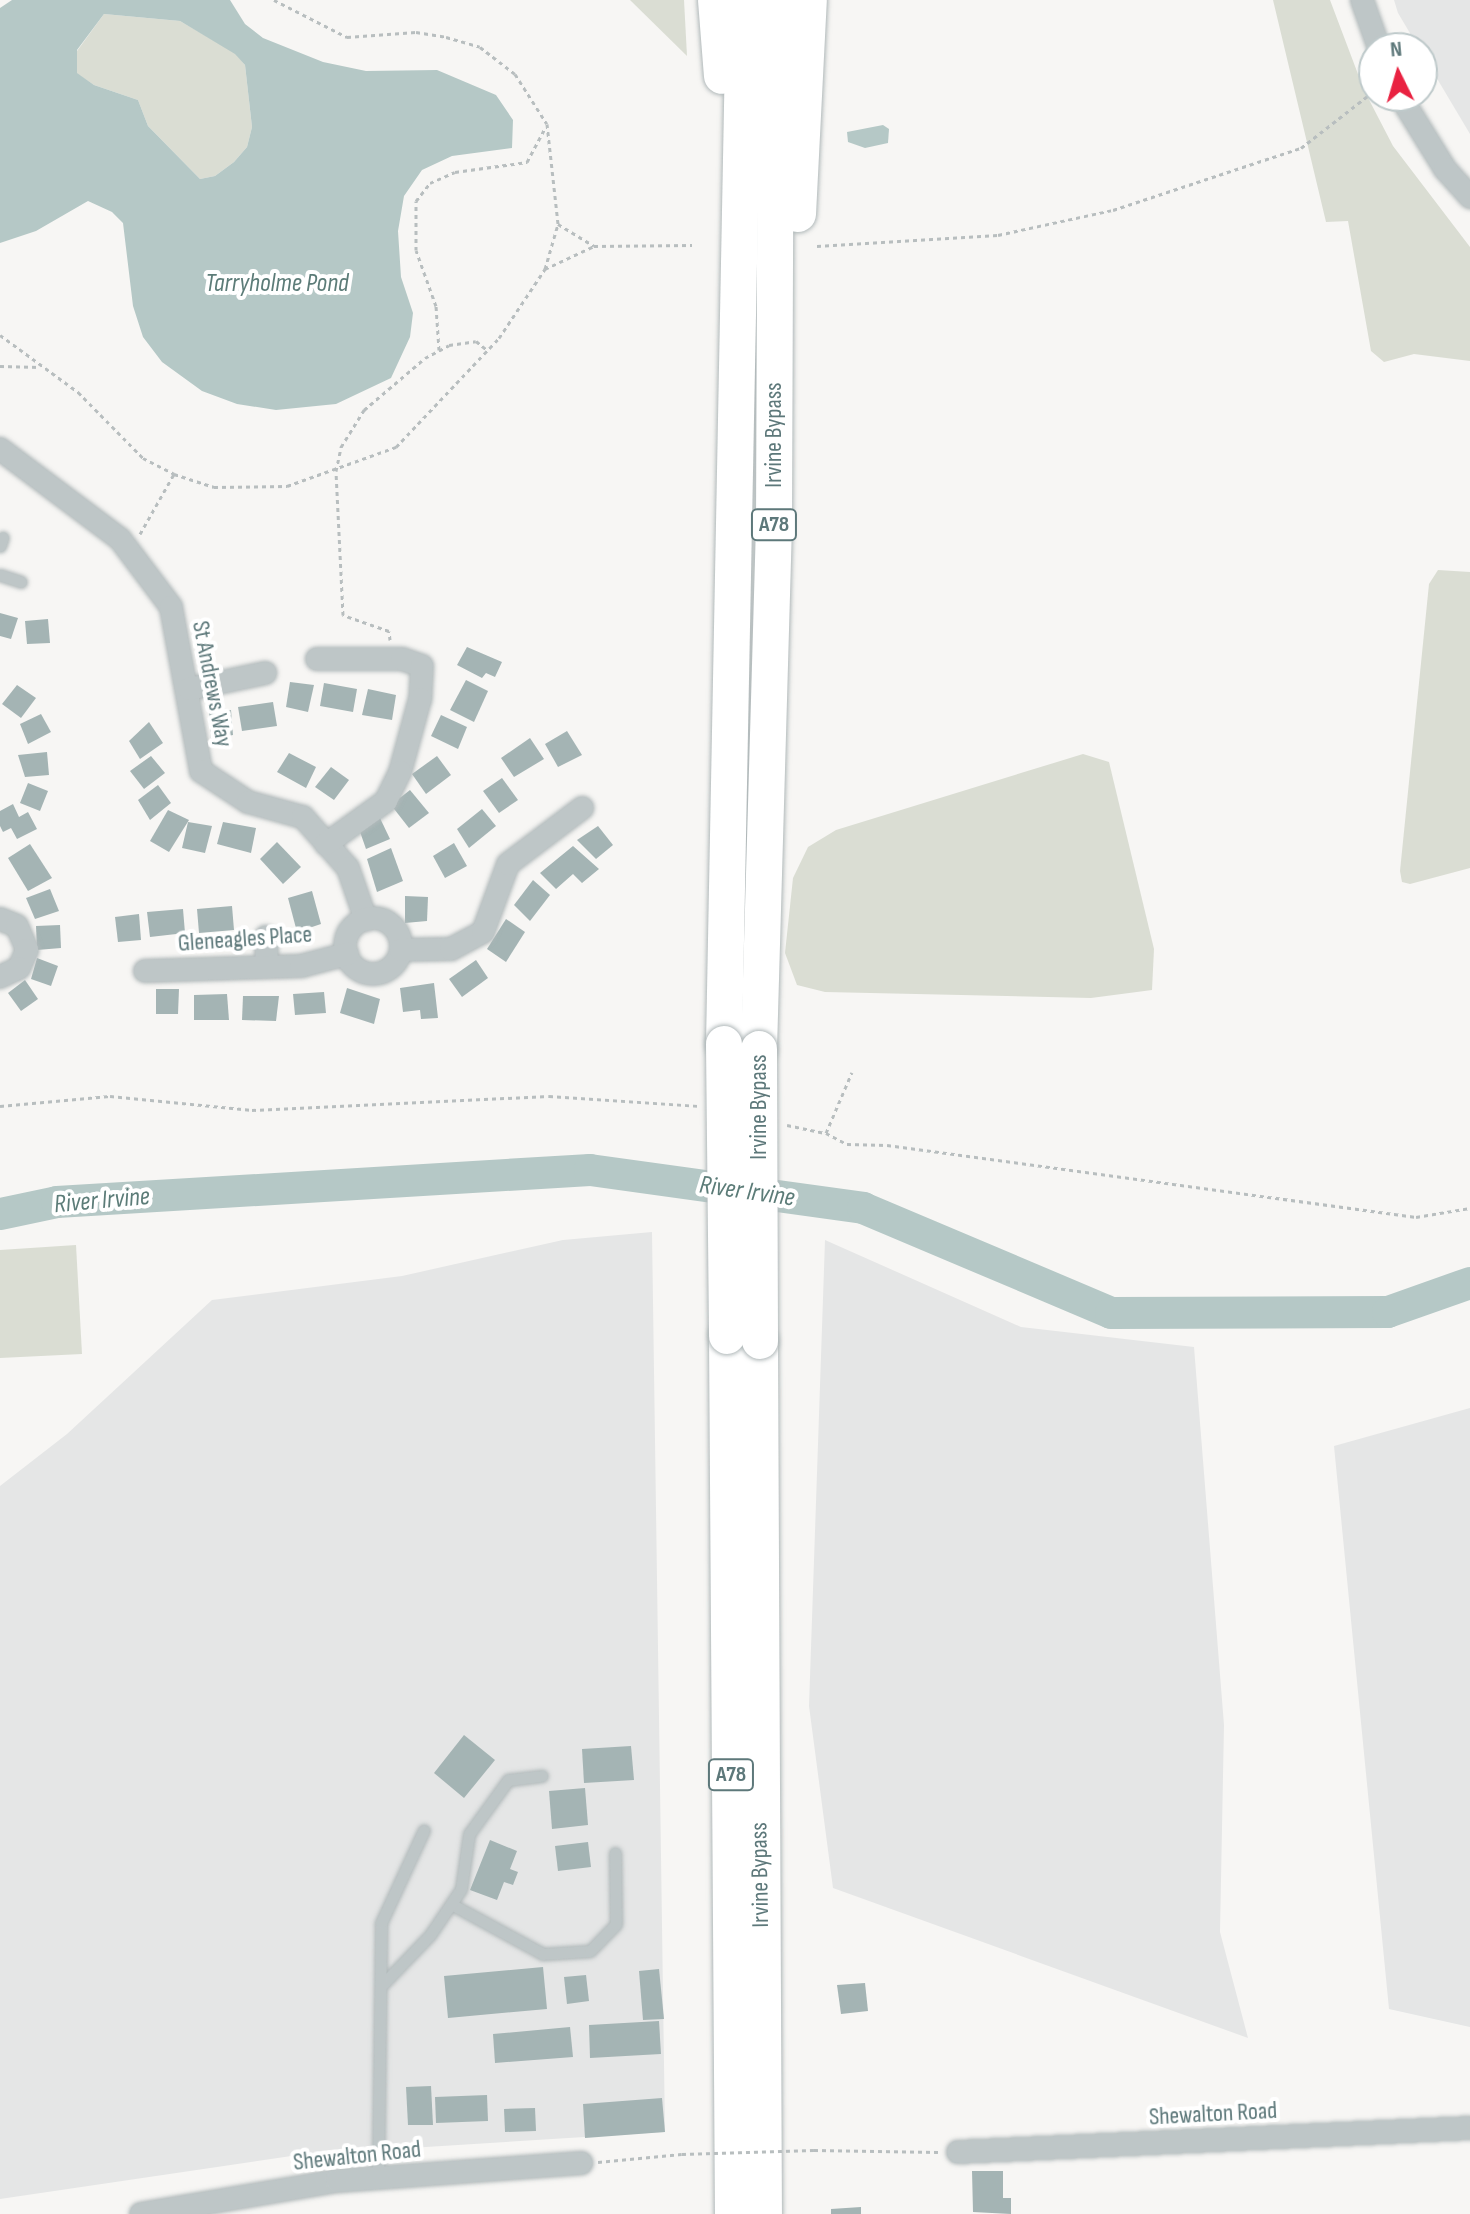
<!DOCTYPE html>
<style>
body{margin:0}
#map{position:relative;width:1470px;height:2214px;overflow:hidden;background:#f7f6f4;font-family:"Sofia Sans Condensed",sans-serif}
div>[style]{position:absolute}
.built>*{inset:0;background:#e5e6e6}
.green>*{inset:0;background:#daddd3}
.water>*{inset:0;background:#b5c8c6}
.river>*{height:32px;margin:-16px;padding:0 16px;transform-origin:16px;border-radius:16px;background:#b5c8c6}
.building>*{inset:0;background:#a4b4b4}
.path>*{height:3px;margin-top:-1.5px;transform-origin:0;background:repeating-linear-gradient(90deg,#b8bebf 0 4px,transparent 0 8px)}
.roads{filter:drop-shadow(0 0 2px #b1b9ba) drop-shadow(0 0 2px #b1b9ba)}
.service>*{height:11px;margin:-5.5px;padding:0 5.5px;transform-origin:5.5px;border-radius:5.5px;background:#bec6c7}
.minor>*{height:22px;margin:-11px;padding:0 11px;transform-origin:11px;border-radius:11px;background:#bec6c7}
.minor>.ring{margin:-11px;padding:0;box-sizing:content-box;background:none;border:22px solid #bec6c7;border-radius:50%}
.trunk>*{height:36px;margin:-18px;padding:0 18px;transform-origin:18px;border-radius:18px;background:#fff}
.path-bridge>*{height:3px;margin-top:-1.5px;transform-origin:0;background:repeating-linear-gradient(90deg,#b8bebf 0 4px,transparent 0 8px)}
.bridges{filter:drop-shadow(0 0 2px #b1b9ba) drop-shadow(0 0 2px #b1b9ba)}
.trunk-bridge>*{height:36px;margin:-18px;padding:0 18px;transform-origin:18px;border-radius:18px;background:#fff}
span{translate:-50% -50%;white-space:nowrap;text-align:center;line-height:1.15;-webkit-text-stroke:8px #fff;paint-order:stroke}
.shield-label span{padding:2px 6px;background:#fff;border:2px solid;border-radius:6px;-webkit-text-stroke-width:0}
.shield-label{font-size:22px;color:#5d787a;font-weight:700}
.street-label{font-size:24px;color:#5d787a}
.water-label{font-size:26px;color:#5c7c78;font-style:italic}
.north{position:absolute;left:1358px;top:32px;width:80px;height:80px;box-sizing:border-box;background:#fff;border:2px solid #bec9ca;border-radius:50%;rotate:355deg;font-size:22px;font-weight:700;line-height:32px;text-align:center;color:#5d787a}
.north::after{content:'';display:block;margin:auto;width:28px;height:36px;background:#e92241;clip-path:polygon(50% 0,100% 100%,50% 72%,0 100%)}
</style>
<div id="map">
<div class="built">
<div style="clip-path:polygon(1394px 0,1470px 0,1470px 134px,1398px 13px)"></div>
<div style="clip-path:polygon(652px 1232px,665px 2132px,298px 2155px,0 2199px,0 1486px,67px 1434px,212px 1300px,402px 1276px,563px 1240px)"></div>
<div style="clip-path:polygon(825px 1240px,1021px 1327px,1194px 1347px,1224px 1725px,1220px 1932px,1248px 2038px,833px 1888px,809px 1706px)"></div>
<div style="clip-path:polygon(1470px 1408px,1470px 2027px,1389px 2009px,1334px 1446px)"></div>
</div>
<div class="green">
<div style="clip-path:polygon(630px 0,684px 0,687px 56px)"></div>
<div style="clip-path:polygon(1273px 0,1330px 0,1364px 90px,1393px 146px,1470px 247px,1470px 361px,1414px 354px,1384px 362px,1371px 351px,1348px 221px,1326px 222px)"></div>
<div style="clip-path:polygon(104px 14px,180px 21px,235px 53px,245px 65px,252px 127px,247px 147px,234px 162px,215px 176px,200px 179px,148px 126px,138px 100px,94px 85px,76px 73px,77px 51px)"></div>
<div style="clip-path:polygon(1438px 570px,1470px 572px,1470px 868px,1410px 884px,1402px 882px,1400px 871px,1429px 584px)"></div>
<div style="clip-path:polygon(1083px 754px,1109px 762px,1154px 949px,1152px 990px,1091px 998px,825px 992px,797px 985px,785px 953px,793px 878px,808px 847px,836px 830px)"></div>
<div style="clip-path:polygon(76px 1245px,82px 1354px,0 1358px,0 1250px)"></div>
</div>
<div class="water">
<div style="clip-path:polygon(evenodd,12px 0,230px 0,245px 24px,263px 38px,323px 62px,366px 71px,437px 70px,496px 95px,513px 120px,512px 148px,452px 156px,422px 170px,404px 196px,398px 231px,401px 277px,413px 313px,410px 337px,391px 378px,336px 404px,276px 410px,237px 404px,202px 391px,162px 362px,143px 337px,133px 306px,123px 223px,112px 212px,88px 201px,36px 231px,0 243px,0 8px,12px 0,104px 14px,180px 21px,235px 54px,245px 65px,252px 127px,247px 147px,234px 162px,215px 176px,200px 179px,148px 126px,138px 100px,94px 85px,77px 73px,77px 50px,104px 14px)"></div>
<div style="clip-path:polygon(883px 125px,889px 129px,888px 143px,865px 148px,848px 142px,847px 132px)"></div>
</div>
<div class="river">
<div style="left:0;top:1214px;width:58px;rotate:-11.9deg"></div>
<div style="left:57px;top:1202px;width:534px;rotate:-3.44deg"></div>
<div style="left:590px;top:1170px;width:276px;rotate:7.9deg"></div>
<div style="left:863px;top:1208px;width:269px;rotate:22.9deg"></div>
<div style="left:1111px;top:1313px;width:277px;rotate:-0.2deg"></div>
<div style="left:1388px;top:1312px;width:87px;rotate:-19.5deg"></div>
</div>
<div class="building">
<div style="clip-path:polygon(0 613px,18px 618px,11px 639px,0 636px)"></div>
<div style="clip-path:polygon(48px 619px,50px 643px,27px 644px,25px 621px)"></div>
<div style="clip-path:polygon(467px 647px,502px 662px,495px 677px,486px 673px,482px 678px,457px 665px)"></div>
<div style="clip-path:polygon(466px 680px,488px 691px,474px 722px,450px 710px)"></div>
<div style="clip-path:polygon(290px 682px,314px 685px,308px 712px,286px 707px)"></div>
<div style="clip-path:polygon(324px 683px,357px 689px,353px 712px,320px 706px)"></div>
<div style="clip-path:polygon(17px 685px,36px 698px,21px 718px,2px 704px)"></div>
<div style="clip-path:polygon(368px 689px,396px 695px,392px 720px,362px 715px)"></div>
<div style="clip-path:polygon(273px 702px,277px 726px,242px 731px,238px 707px)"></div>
<div style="clip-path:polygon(231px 710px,233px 735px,211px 739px,209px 711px)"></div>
<div style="clip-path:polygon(41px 714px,51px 732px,28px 744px,20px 724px)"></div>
<div style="clip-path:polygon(441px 715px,467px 727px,458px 749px,431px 736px)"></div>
<div style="clip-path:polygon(149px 722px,163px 743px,140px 759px,129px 741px)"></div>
<div style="clip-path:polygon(567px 731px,582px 755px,558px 767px,545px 744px)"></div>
<div style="clip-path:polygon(530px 738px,544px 759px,514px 777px,501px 758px)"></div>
<div style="clip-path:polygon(47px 752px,49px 775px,25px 777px,18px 755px)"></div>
<div style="clip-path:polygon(289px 753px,316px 767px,306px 788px,277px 772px)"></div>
<div style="clip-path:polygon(151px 756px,165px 773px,144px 789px,130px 771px)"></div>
<div style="clip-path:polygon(437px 756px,451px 775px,426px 794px,412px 774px)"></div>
<div style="clip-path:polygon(331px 767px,349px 780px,334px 800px,315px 787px)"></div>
<div style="clip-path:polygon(502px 778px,518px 800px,499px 813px,483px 791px)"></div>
<div style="clip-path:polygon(28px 783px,48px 791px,40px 811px,20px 803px)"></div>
<div style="clip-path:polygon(158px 785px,171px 803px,150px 820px,138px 800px)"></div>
<div style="clip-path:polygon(410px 790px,429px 813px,409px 828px,391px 805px)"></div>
<div style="clip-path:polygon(13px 804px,19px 817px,28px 812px,37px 829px,17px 839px,11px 828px,3px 832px,0 826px,0 811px)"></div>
<div style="clip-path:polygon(482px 809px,496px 826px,469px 848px,457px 829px)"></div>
<div style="clip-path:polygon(168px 810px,189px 820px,169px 852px,150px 841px)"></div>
<div style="clip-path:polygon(379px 816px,390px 839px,366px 849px,358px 826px)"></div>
<div style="clip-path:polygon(188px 822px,212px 826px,205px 853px,182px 848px)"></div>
<div style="clip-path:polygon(223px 822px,256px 828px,251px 853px,217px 844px)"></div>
<div style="clip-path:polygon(598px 826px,613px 845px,596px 859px,577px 840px)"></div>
<div style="clip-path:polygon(277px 842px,301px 867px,283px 884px,260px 859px)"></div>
<div style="clip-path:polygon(454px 843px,467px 866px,445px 878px,433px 856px)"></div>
<div style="clip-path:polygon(30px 844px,52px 878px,28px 891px,8px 858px)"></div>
<div style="clip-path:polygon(573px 846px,599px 869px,582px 883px,573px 874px,556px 889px,540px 873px)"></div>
<div style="clip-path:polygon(391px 848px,403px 881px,377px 892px,367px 859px)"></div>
<div style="clip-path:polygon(533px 880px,550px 895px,530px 921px,514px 905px)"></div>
<div style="clip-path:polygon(50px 889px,59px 911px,35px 919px,26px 898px)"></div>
<div style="clip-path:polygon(312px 891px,321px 924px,297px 932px,288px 898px)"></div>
<div style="clip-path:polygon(405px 896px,428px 897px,427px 921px,405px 923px)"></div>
<div style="clip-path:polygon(232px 906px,234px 930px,199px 933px,197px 909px)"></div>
<div style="clip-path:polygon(183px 909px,185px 933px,150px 937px,147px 912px)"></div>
<div style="clip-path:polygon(139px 914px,141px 940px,118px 942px,115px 917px)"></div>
<div style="clip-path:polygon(506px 919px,525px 932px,506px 962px,487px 949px)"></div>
<div style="clip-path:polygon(60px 925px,61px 948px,37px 950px,36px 926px)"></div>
<div style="clip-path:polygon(37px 958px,58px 966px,51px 986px,31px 979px)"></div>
<div style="clip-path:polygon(476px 960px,488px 978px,462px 997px,449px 979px)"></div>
<div style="clip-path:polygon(25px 980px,38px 999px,21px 1011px,8px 993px)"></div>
<div style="clip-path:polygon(434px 983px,438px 1018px,421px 1019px,420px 1010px,403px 1012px,400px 988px)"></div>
<div style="clip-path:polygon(347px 988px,380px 999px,374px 1024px,340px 1013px)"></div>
<div style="clip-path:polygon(156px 989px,179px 989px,178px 1014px,156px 1014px)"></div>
<div style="clip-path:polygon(324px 992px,326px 1013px,295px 1015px,293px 994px)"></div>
<div style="clip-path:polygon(227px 994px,229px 1020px,194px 1020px,194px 995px)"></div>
<div style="clip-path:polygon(243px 996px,279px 996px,276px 1021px,242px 1020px)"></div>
<div style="clip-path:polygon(464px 1735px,495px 1760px,464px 1798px,434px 1773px)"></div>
<div style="clip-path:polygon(631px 1746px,634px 1780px,584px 1783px,582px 1749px)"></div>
<div style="clip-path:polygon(585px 1788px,588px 1825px,552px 1829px,549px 1791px)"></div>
<div style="clip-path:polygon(490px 1840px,517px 1851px,510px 1869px,518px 1872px,513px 1885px,504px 1882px,497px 1900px,470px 1890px)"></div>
<div style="clip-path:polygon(588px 1842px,591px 1867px,558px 1871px,555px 1846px)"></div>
<div style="clip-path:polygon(543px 1967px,547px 2009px,448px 2018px,444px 1976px)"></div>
<div style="clip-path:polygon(659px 1969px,664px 2019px,643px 2020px,639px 1971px)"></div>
<div style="clip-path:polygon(586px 1975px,589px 2001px,567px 2004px,564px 1977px)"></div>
<div style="clip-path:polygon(865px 1983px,868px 2011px,841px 2014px,837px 1985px)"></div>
<div style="clip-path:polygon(659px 2021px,661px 2054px,590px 2058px,589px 2025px)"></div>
<div style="clip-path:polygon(570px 2027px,573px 2057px,495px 2063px,493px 2034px)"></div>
<div style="clip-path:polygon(431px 2086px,433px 2125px,408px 2125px,406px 2087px)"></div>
<div style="clip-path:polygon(487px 2095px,488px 2121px,436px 2123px,435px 2097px)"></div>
<div style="clip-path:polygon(662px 2098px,665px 2132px,585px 2138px,583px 2104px)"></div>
<div style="clip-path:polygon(535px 2108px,536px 2131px,505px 2132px,504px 2109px)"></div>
<div style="clip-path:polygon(972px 2171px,1003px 2171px,1003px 2198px,1011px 2198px,1011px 2214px,973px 2212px)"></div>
<div style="clip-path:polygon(861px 2207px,861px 2214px,831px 2214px,831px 2209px)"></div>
</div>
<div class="path">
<div style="left:274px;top:0;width:82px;rotate:26.9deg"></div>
<div style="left:347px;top:37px;width:69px;rotate:-4.1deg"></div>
<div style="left:416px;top:32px;width:30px;rotate:9deg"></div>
<div style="left:446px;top:37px;width:35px;rotate:16deg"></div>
<div style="left:480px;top:47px;width:44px;rotate:37.6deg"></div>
<div style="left:515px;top:74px;width:59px;rotate:57.4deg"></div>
<div style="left:547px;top:124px;width:101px;rotate:83.7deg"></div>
<div style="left:558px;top:224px;width:42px;rotate:31.4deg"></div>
<div style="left:817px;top:246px;width:181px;rotate:-3.5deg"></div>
<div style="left:998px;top:235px;width:118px;rotate:-12.3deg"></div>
<div style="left:1113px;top:210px;width:198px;rotate:-18.3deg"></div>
<div style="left:1301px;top:148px;width:93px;rotate:-38deg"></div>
<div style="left:545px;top:269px;width:47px;rotate:-73.9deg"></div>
<div style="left:0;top:335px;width:97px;rotate:36.2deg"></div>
<div style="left:78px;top:392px;width:93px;rotate:45.4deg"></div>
<div style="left:143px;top:458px;width:35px;rotate:27deg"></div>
<div style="left:439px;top:350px;width:44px;rotate:-93.9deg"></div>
<div style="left:436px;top:306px;width:59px;rotate:-109.7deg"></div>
<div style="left:416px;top:250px;width:49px;rotate:-90deg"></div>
<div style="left:416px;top:201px;width:23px;rotate:-52deg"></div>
<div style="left:430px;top:183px;width:27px;rotate:-24deg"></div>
<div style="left:455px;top:172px;width:73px;rotate:-7.9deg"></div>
<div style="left:527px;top:162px;width:38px;rotate:-62deg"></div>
<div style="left:0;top:366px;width:40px;rotate:1.4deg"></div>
<div style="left:140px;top:534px;width:69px;rotate:-60.5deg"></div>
<div style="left:174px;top:474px;width:42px;rotate:18deg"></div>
<div style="left:214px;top:487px;width:73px;rotate:-0.8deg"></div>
<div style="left:287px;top:486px;width:116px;rotate:-19.7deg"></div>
<div style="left:396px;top:447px;width:150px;rotate:-46.6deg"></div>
<div style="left:499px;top:338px;width:83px;rotate:-56.3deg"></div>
<div style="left:545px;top:269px;width:54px;rotate:-25.1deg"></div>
<div style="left:594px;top:246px;width:98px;rotate:-0.6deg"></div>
<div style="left:390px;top:640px;width:9px;rotate:-96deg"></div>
<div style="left:389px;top:631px;width:49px;rotate:-160.8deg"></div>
<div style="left:343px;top:615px;width:144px;rotate:-92.8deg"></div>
<div style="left:336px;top:471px;width:25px;rotate:-78deg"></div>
<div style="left:341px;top:447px;width:44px;rotate:-58.1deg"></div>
<div style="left:364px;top:410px;width:80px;rotate:-40.4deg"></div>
<div style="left:425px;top:358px;width:27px;rotate:-28deg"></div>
<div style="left:449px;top:345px;width:27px;rotate:-8deg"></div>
<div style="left:476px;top:341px;width:14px;rotate:39deg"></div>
<div style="left:0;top:1106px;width:110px;rotate:-5.2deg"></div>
<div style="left:110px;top:1096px;width:143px;rotate:5.6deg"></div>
<div style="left:252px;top:1110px;width:297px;rotate:-2.7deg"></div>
<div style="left:549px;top:1096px;width:149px;rotate:3.8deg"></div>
<div style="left:787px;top:1125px;width:40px;rotate:12deg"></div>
<div style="left:826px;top:1133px;width:66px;rotate:-66.9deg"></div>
<div style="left:826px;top:1133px;width:24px;rotate:28deg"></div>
<div style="left:847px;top:1144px;width:40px;rotate:1.4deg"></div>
<div style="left:887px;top:1145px;width:534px;rotate:7.75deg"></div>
<div style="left:1416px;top:1217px;width:55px;rotate:-9.5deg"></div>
<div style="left:814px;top:2150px;width:124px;rotate:0.9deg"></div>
<div style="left:598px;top:2162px;width:84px;rotate:-5.4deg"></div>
</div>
<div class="roads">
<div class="service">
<div style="left:0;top:546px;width:9px;rotate:-72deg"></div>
<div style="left:0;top:575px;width:22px;rotate:18deg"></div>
<div style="left:451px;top:1904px;width:105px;rotate:28.5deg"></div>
<div style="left:543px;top:1954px;width:47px;rotate:-3.7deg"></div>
<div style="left:590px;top:1951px;width:37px;rotate:-46deg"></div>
<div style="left:616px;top:1924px;width:71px;rotate:-90.8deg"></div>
<div style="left:382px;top:1985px;width:69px;rotate:-46.2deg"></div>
<div style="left:430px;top:1935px;width:55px;rotate:-56deg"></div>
<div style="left:461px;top:1889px;width:56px;rotate:-81.7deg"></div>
<div style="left:469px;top:1834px;width:67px;rotate:-54.2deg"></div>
<div style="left:508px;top:1780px;width:34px;rotate:-7deg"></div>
<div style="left:378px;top:2178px;width:255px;rotate:-89.3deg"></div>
<div style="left:381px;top:1923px;width:102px;rotate:-65.2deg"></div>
</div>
<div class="minor">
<div style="left:1362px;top:0;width:51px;rotate:70.5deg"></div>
<div style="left:1400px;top:96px;width:86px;rotate:58.3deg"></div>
<div style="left:1445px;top:169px;width:38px;rotate:48deg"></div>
<div style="left:0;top:449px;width:150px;rotate:36.9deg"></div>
<div style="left:120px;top:539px;width:85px;rotate:53.1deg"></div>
<div style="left:171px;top:607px;width:167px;rotate:79.6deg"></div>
<div style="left:201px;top:771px;width:56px;rotate:33.4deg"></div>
<div style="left:248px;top:802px;width:57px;rotate:15.3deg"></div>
<div style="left:303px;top:817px;width:68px;rotate:48.6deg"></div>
<div style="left:348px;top:868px;width:55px;rotate:70.9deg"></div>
<div style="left:317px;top:659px;width:85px"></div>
<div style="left:402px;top:659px;width:21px;rotate:19deg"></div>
<div style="left:422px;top:666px;width:33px;rotate:93deg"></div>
<div style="left:420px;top:699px;width:76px;rotate:105.3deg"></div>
<div style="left:400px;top:772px;width:32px;rotate:116deg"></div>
<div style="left:386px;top:801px;width:74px;rotate:144.4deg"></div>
<div style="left:189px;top:689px;width:78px;rotate:-11.9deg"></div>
<div class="ring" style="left:345px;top:918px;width:34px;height:34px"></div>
<div style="left:0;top:919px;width:18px;rotate:22deg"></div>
<div style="left:17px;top:926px;width:26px;rotate:67deg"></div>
<div style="left:27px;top:950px;width:20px;rotate:114deg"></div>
<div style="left:19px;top:968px;width:21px;rotate:155deg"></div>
<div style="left:266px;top:937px;width:30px;rotate:88deg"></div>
<div style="left:401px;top:950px;width:50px;rotate:-1.1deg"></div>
<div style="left:451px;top:949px;width:36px;rotate:-28deg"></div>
<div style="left:483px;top:932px;width:72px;rotate:-69.8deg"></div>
<div style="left:508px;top:864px;width:93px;rotate:-37.1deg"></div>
<div style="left:145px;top:971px;width:156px;rotate:-1.8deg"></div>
<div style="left:301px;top:966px;width:48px;rotate:-14.6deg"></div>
<div style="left:958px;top:2152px;width:513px;rotate:-2.68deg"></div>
<div style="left:141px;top:2214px;width:199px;rotate:-9.6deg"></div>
<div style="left:337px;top:2181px;width:245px;rotate:-4.2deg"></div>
</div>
<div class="trunk">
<div style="left:716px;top:0;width:76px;rotate:85.5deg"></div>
<div style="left:798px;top:214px;width:214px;rotate:-87.1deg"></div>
<div style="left:724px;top:1044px;width:1044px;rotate:-88.9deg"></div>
<div style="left:759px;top:1049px;width:524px;rotate:-88.36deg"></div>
<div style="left:774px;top:525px;width:525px;rotate:-89.78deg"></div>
<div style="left:727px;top:1336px;width:878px;rotate:89.61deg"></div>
<div style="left:760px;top:1341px;width:873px;rotate:89.74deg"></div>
</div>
</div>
<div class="path-bridge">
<div style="left:682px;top:2154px;width:132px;rotate:-1.7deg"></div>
</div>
<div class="bridges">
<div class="trunk-bridge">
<div style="left:724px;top:1044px;width:292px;rotate:89.4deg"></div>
<div style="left:759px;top:1049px;width:292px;rotate:89.8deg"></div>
</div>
</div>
<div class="shield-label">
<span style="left:774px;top:525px">A78</span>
<span style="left:731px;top:1775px">A78</span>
</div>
<div class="street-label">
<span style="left:774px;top:435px;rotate:-90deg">Irvine Bypass</span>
<span style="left:212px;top:684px;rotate:79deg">St Andrews Way</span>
<span style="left:245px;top:939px;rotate:-4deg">Gleneagles Place</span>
<span style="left:759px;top:1107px;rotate:-90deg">Irvine Bypass</span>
<span style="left:760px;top:1875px;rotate:-91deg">Irvine Bypass</span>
<span style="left:1213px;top:2114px;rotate:-3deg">Shewalton Road</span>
<span style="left:357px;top:2156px;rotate:-6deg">Shewalton Road</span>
</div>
<div class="water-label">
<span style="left:277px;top:284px">Tarryholme Pond</span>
<span style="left:747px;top:1192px;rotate:8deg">River Irvine</span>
<span style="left:102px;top:1201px;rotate:-5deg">River Irvine</span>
</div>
<div class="north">N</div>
</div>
